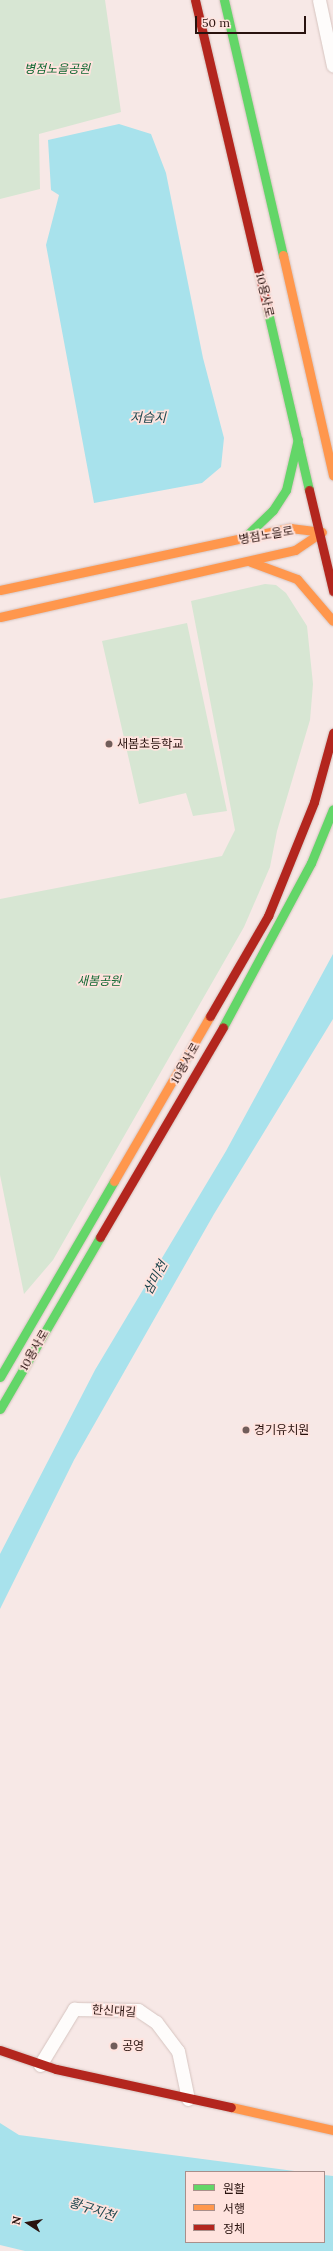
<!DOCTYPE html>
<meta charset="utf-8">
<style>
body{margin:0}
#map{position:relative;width:333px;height:2251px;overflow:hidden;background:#f7e8e6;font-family:Lora,"Noto Sans KR",serif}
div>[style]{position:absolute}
.green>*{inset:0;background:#d7e6d3}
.water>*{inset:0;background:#a8e2ec}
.roads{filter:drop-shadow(0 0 1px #d6c4c0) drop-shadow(0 0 1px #d6c4c0)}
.street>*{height:13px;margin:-6.5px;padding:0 6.5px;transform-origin:6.5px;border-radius:6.5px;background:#fefcfb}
.fast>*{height:9px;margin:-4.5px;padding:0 4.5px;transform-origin:4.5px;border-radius:4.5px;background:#63d668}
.slow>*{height:9px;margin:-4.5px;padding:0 4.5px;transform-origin:4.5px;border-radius:4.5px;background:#ff974d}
.jam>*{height:9px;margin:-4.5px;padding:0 4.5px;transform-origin:4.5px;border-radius:4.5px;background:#b3261e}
.dots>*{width:11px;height:11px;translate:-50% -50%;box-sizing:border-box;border:2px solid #ffe3de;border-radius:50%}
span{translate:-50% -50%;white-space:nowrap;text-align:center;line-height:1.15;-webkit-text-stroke:3.5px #ffe3de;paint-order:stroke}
.park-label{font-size:12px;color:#0f6831;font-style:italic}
.street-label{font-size:12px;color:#29120e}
.poi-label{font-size:12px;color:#29120e}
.left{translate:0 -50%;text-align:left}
.water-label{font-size:13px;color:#1c454c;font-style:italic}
.legend{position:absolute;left:185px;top:2171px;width:140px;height:72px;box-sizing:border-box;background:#ffe3de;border:1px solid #a98f8b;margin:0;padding:5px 7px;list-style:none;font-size:12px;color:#29120e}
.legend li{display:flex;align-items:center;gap:8px;height:20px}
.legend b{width:20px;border:1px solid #a98f8b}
.north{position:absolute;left:8px;top:2203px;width:40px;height:40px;-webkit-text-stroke:3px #ffe3de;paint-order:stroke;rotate:282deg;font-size:11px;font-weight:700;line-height:16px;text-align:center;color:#29120e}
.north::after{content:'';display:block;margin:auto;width:14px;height:18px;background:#29120e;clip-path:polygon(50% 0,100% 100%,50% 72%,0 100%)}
.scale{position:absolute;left:195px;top:16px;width:111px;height:18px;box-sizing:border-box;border:2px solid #29120e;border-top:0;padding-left:5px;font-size:12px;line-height:14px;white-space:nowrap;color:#29120e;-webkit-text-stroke:3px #ffe3de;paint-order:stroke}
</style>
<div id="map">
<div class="green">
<div style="clip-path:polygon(0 0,105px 0,121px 112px,39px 134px,40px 189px,0 199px)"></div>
<div style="clip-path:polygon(265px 584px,276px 585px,286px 593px,307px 626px,313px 684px,310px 720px,277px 831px,270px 867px,244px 927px,53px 1260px,24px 1294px,0 1175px,0 899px,222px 856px,235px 830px,191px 601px)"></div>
<div style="clip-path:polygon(187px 623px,227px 811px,193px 816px,186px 793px,139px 804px,102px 641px)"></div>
</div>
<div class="water">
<div style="clip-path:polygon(119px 124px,151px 134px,166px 173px,203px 358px,224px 438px,221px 467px,202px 483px,94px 503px,46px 245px,59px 195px,51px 190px,48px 140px)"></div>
<div style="clip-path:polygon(333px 954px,333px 1019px,214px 1214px,74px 1460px,0 1609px,0 1554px,95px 1370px,226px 1151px)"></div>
<div style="clip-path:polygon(0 2123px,19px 2135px,302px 2172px,186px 2172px,186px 2242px,324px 2242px,324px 2175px,333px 2176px,333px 2251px,25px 2251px,0 2245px)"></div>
</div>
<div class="roads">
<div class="street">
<div style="left:319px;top:0;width:67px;rotate:78deg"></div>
<div style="left:40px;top:2065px;width:66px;rotate:-58.7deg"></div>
<div style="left:74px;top:2009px;width:64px;rotate:0.9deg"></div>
<div style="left:138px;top:2010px;width:22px;rotate:34deg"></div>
<div style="left:156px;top:2022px;width:36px;rotate:53deg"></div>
<div style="left:178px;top:2051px;width:49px;rotate:78.2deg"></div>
</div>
<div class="fast">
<div style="left:224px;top:0;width:262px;rotate:77deg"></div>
<div style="left:267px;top:308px;width:187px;rotate:77deg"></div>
<div style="left:244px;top:538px;width:40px;rotate:-44deg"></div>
<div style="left:273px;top:510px;width:24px;rotate:-57deg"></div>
<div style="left:286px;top:490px;width:52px;rotate:-76.8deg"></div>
<div style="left:223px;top:1027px;width:186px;rotate:-61.8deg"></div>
<div style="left:311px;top:863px;width:58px;rotate:-67.8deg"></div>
<div style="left:0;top:1377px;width:227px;rotate:-59.8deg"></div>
<div style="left:0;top:1409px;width:199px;rotate:-59.8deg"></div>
</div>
<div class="slow">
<div style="left:283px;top:255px;width:226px;rotate:77.2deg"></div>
<div style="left:251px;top:562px;width:49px;rotate:20.3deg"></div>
<div style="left:297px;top:579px;width:55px;rotate:49.4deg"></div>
<div style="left:0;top:590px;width:297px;rotate:-12.1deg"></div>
<div style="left:290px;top:528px;width:32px;rotate:7deg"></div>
<div style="left:0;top:617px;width:303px;rotate:-12.8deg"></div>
<div style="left:295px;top:550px;width:32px;rotate:-34deg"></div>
<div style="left:114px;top:1181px;width:191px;rotate:-59.8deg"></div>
<div style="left:231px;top:2107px;width:105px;rotate:12.7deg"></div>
</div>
<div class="jam">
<div style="left:195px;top:0;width:316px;rotate:76.8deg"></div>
<div style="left:309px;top:490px;width:104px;rotate:76.6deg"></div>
<div style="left:210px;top:1016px;width:116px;rotate:-59.9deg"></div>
<div style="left:268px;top:916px;width:123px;rotate:-68deg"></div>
<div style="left:314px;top:802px;width:72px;rotate:-74.6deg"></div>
<div style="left:100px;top:1237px;width:243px;rotate:-59.6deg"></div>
<div style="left:0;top:2050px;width:59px;rotate:18.7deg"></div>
<div style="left:56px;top:2069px;width:179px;rotate:12.3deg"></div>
</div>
</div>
<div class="dots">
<div style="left:109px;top:744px;background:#715d5a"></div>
<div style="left:246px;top:1430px;background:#715d5a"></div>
<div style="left:114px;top:2046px;background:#715d5a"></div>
</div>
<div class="park-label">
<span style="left:57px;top:69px">병점노을공원</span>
<span style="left:99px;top:981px">새봄공원</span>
</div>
<div class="street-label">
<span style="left:265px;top:295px;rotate:77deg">10용사로</span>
<span style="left:266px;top:535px;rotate:-10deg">병점노을로</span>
<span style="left:185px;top:1063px;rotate:-60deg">10용사로</span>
<span style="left:34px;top:1350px;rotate:-60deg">10용사로</span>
<span style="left:114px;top:2011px;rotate:4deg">한신대길</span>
</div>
<div class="poi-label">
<span class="left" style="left:117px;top:744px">새봄초등학교</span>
<span class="left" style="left:254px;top:1430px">경기유치원</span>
<span class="left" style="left:122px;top:2046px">공영</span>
</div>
<div class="water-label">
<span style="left:148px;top:418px">저습지</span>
<span style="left:156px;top:1278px;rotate:-62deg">삼미천</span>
<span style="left:92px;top:2210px;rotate:18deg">황구지천</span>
</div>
<ul class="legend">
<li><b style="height:5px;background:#63d668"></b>원활</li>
<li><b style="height:5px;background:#ff974d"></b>서행</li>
<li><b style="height:5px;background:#b3261e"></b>정체</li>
</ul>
<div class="north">N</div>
<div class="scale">50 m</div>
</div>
